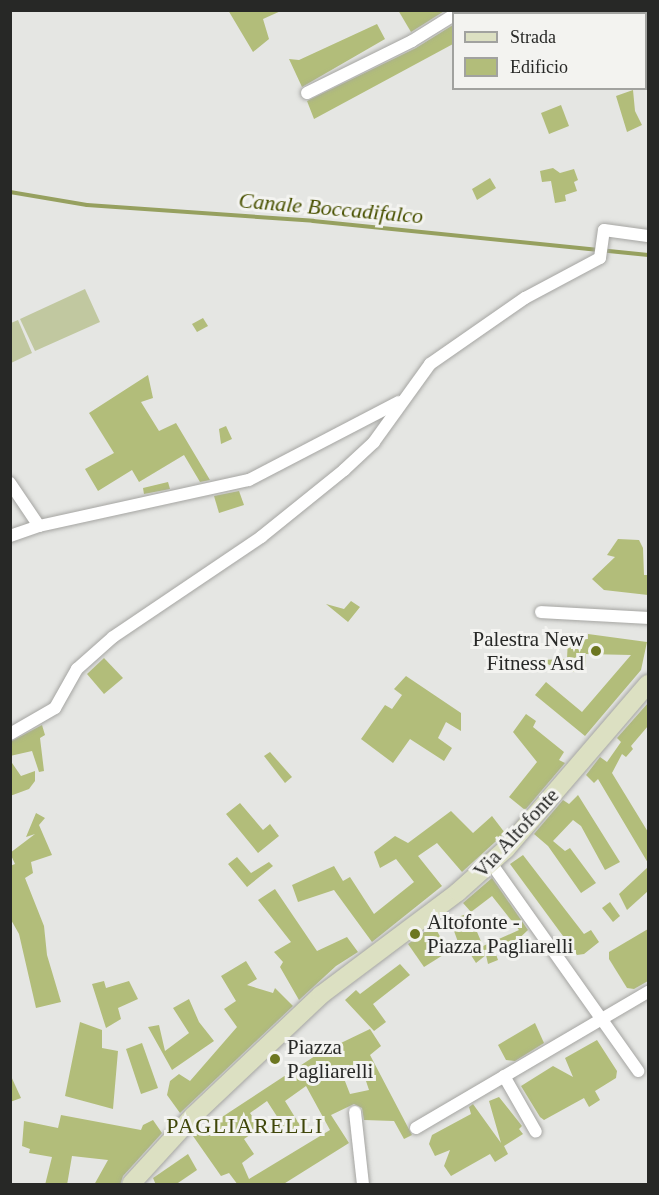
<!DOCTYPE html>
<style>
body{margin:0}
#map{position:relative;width:659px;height:1195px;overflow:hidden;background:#e5e6e3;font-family:Georgia,serif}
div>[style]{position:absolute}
.green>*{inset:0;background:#c1c8a0}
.stream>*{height:4px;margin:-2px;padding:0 2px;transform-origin:2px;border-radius:2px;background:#96a05f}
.building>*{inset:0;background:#b2bd7a}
.roads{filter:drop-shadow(0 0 2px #a5a5a2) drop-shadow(0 0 2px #a5a5a2)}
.street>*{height:12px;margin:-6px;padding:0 6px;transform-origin:6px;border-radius:6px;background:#fff}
.secondary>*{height:18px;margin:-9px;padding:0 9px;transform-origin:9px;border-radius:9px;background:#dce0c2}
.dots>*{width:16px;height:16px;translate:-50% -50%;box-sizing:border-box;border:3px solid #f3f3f0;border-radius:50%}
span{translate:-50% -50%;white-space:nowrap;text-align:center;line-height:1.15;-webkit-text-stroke:6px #f3f3f0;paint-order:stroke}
.poi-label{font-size:21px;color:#272826}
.right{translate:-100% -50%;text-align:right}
.left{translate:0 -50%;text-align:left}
.street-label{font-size:21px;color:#272826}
.water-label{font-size:22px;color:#495100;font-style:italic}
.neighbourhood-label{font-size:22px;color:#40470a;letter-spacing:1.5px}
.frame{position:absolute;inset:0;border:12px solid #272826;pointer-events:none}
.legend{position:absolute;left:452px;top:12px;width:195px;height:78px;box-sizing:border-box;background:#f3f3f0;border:2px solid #a1a29f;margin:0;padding:8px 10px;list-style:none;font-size:18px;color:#272826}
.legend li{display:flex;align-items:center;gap:12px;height:30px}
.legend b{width:30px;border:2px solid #a1a29f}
</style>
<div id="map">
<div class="green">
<div style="clip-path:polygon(85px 289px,100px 322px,35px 351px,20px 319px)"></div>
<div style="clip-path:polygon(18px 320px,32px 353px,11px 363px,11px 323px)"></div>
</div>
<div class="stream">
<div style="left:10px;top:192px;width:78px;rotate:9.6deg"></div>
<div style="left:87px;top:205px;width:227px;rotate:4deg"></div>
<div style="left:313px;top:221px;width:337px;rotate:5.8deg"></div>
</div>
<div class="building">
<div style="clip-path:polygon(228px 10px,283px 10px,263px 19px,269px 39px,253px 52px)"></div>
<div style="clip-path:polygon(398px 10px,446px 10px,411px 32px)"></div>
<div style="clip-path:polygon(377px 24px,385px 39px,302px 87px,289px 59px,299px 60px)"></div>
<div style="clip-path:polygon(453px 25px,453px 44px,314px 119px,307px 101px,416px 48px)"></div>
<div style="clip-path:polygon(633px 90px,635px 111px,642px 125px,627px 132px,616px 96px)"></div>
<div style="clip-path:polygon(561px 105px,569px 126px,549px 134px,541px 113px)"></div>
<div style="clip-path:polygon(553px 168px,560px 173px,574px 169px,578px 180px,574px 182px,577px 191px,565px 195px,566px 201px,555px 203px,551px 181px,542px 182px,540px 171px)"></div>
<div style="clip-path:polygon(490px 178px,496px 188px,477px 200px,472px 189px)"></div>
<div style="clip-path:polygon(203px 318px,208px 326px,197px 332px,192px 324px)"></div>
<div style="clip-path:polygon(148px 375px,153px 398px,141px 402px,159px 431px,176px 423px,210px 480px,200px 482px,184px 455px,139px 482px,132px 470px,98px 491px,85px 469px,114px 453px,89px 413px)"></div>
<div style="clip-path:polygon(226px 426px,232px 439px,221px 444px,219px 429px)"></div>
<div style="clip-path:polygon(168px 482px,170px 489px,144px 494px,143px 488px)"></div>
<div style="clip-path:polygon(239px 491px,244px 505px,219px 513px,214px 496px)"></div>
<div style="clip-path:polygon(618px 539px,639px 540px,643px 548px,644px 575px,648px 575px,648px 595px,604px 590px,592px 579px,615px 557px,607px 555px)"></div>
<div style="clip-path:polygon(351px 601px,360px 607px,348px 622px,326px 604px,344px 609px)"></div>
<div style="clip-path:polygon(588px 634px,647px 642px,641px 670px,585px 736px,535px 695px,546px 682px,582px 712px,631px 655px,586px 654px,585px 672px,563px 672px,540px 660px,567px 659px,568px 638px,588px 639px)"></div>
<div style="clip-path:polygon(104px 658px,123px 678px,104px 694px,87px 674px)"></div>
<div style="clip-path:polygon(406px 676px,461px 713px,461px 731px,446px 722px,438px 738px,452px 748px,444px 761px,410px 739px,393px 763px,361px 739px,385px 705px,392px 709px,402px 695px,394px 689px)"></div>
<div style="clip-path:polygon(648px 703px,648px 726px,631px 746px,633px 749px,626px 757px,622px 754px,612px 773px,648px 832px,648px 863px,598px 779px,594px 783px,586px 775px,600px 757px,607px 762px,621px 742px,617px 738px)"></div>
<div style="clip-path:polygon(526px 714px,536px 721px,533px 727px,564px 752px,559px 760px,565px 763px,525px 810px,509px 797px,537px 762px,513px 732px)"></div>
<div style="clip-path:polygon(42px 725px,45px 735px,40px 738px,44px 771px,39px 772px,32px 751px,10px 756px,10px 742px)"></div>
<div style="clip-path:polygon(270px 752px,292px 777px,285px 783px,264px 756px)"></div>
<div style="clip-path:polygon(10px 760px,21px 776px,35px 771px,35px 781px,29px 789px,10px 796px)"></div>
<div style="clip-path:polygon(578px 795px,620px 862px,605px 870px,581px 826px,573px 820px,553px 841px,565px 851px,570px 848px,596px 883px,581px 893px,548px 846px,534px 834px,563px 800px,569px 804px)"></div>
<div style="clip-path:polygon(240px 803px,263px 830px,270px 824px,279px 836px,258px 853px,226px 814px)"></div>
<div style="clip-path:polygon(451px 811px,473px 833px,492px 816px,505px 833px,462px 872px,437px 843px,418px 856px,442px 886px,372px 942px,334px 890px,298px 902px,292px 885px,334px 866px,343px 881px,350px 877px,374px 914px,414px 882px,396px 859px,380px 868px,374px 852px,395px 836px,408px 843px)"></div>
<div style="clip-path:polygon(36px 813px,45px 818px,39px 825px,52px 855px,31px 862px,33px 873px,25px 878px,44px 926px,47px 955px,61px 1002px,36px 1008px,19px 934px,10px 918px,10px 866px,15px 864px,10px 853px,35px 834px,26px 837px)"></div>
<div style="clip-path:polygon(523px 855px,584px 934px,591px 930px,599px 942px,584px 954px,577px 955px,510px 864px)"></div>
<div style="clip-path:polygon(237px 857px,251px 873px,269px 862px,273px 866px,247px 887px,228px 864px)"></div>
<div style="clip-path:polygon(648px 867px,648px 891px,627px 910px,619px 894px)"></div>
<div style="clip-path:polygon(492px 878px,528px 930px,512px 945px,495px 951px,498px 960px,488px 964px,486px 955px,476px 963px,462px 941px,458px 942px,450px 920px,469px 913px,483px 946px,519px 930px,492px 896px,471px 912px,463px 903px)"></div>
<div style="clip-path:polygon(275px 889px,317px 951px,347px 937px,358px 952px,336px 966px,299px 1000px,280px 967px,283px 962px,274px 952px,291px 942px,258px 900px)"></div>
<div style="clip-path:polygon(610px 902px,620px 916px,613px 922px,602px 908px)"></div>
<div style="clip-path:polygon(434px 925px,448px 952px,424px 967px,408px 944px)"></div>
<div style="clip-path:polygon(648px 929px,648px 981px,634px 989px,627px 988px,609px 959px,609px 952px)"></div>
<div style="clip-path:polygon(246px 961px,257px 979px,247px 985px,273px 993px,275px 988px,293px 1006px,180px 1113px,167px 1095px,170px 1081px,179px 1074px,190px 1081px,237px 1027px,224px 1009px,236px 1001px,221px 976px)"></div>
<div style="clip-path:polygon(400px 964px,410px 975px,373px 1004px,386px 1022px,374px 1031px,345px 1000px,356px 990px,360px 994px)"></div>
<div style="clip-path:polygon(104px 981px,106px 988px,129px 981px,138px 999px,118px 1008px,121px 1019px,106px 1028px,92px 984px)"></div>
<div style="clip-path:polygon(189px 999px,199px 1022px,214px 1041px,172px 1070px,148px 1027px,159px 1025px,165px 1051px,189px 1033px,173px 1008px)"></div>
<div style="clip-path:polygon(80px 1022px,102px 1030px,102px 1048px,118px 1051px,113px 1109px,65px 1096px)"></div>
<div style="clip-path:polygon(535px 1023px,544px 1043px,515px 1061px,506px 1060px,498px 1045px)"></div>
<div style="clip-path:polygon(evenodd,370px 1029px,381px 1046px,370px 1055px,412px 1135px,404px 1139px,394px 1121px,364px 1120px,362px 1108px,354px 1104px,331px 1115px,349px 1143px,282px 1185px,238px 1185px,229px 1173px,221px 1176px,193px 1136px,318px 1054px,370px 1029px,361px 1066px,369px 1090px,350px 1094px,343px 1076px,361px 1066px,370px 1029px,306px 1086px,330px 1130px,249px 1179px,242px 1163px,254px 1154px,244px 1139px,260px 1128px,250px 1113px,267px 1101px,289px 1135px,301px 1127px,285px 1101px,306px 1086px)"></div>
<div style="clip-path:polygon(597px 1040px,617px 1071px,616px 1078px,595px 1091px,600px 1100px,589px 1107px,584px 1098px,544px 1120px,540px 1117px,521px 1086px,553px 1066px,573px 1077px,565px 1058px)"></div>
<div style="clip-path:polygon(142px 1043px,158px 1088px,141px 1094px,126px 1049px)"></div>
<div style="clip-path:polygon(10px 1074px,21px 1098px,10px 1102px)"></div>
<div style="clip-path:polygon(499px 1097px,522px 1126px,519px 1129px,523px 1134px,504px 1146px,508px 1154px,495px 1162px,490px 1154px,451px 1176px,444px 1166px,450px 1150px,435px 1156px,429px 1144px,432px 1135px,471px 1114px,469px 1107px,473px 1104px,501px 1143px,489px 1101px)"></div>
<div style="clip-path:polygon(61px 1115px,141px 1130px,143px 1125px,153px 1120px,162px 1133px,123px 1176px,120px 1185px,94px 1185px,108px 1160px,72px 1156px,67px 1185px,45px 1185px,52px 1157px,29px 1153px,30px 1149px,22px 1146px,24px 1121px,58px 1128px)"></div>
<div style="clip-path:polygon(188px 1154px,197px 1170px,175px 1185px,156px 1185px,153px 1178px)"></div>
</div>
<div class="roads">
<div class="street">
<div style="left:307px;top:93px;width:117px;rotate:-26.3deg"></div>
<div style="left:412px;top:41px;width:49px;rotate:-31.8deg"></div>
<div style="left:10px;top:483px;width:52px;rotate:56deg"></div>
<div style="left:10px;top:536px;width:31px;rotate:-19deg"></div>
<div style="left:39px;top:526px;width:215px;rotate:-12.4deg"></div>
<div style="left:249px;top:480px;width:169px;rotate:-27.5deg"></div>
<div style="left:541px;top:612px;width:107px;rotate:3.2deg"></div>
<div style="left:10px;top:734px;width:52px;rotate:-30deg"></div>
<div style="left:55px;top:708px;width:45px;rotate:-60.6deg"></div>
<div style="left:77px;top:669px;width:48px;rotate:-41.6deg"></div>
<div style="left:113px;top:637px;width:179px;rotate:-34deg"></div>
<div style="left:261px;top:537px;width:107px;rotate:-38.9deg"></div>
<div style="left:344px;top:470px;width:41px;rotate:-43deg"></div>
<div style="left:374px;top:442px;width:96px;rotate:-54.3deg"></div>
<div style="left:430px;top:364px;width:116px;rotate:-34.8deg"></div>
<div style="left:525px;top:298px;width:85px;rotate:-28.1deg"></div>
<div style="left:600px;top:258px;width:28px;rotate:-82deg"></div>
<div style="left:604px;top:230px;width:44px;rotate:7.8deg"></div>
<div style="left:491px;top:863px;width:255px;rotate:54.7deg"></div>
<div style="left:504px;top:1076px;width:64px;rotate:60.3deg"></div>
<div style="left:355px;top:1112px;width:72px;rotate:83.7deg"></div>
<div style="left:416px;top:1128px;width:269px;rotate:-30.4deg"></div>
</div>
<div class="secondary">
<div style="left:131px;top:1184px;width:92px;rotate:-47.6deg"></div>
<div style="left:193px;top:1116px;width:176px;rotate:-43.4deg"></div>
<div style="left:321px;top:995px;width:171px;rotate:-36.9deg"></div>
<div style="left:458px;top:892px;width:64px;rotate:-41.9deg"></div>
<div style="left:506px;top:849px;width:218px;rotate:-49.3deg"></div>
</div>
</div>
<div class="dots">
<div style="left:596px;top:651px;background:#6d7721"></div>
<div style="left:415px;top:934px;background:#6d7721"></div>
<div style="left:275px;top:1059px;background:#6d7721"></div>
</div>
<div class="poi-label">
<span class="right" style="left:584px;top:651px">Palestra New<br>Fitness Asd</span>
<span class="left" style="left:427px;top:934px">Altofonte -<br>Piazza Pagliarelli</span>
<span class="left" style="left:287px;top:1059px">Piazza<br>Pagliarelli</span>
</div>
<div class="street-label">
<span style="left:516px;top:833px;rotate:-47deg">Via Altofonte</span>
</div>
<div class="water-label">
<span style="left:331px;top:208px;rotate:5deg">Canale Boccadifalco</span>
</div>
<div class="neighbourhood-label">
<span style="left:245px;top:1126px">PAGLIARELLI</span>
</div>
<div class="frame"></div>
<ul class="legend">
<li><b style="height:8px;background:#dce0c2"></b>Strada</li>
<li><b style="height:16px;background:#b2bd7a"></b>Edificio</li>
</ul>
</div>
